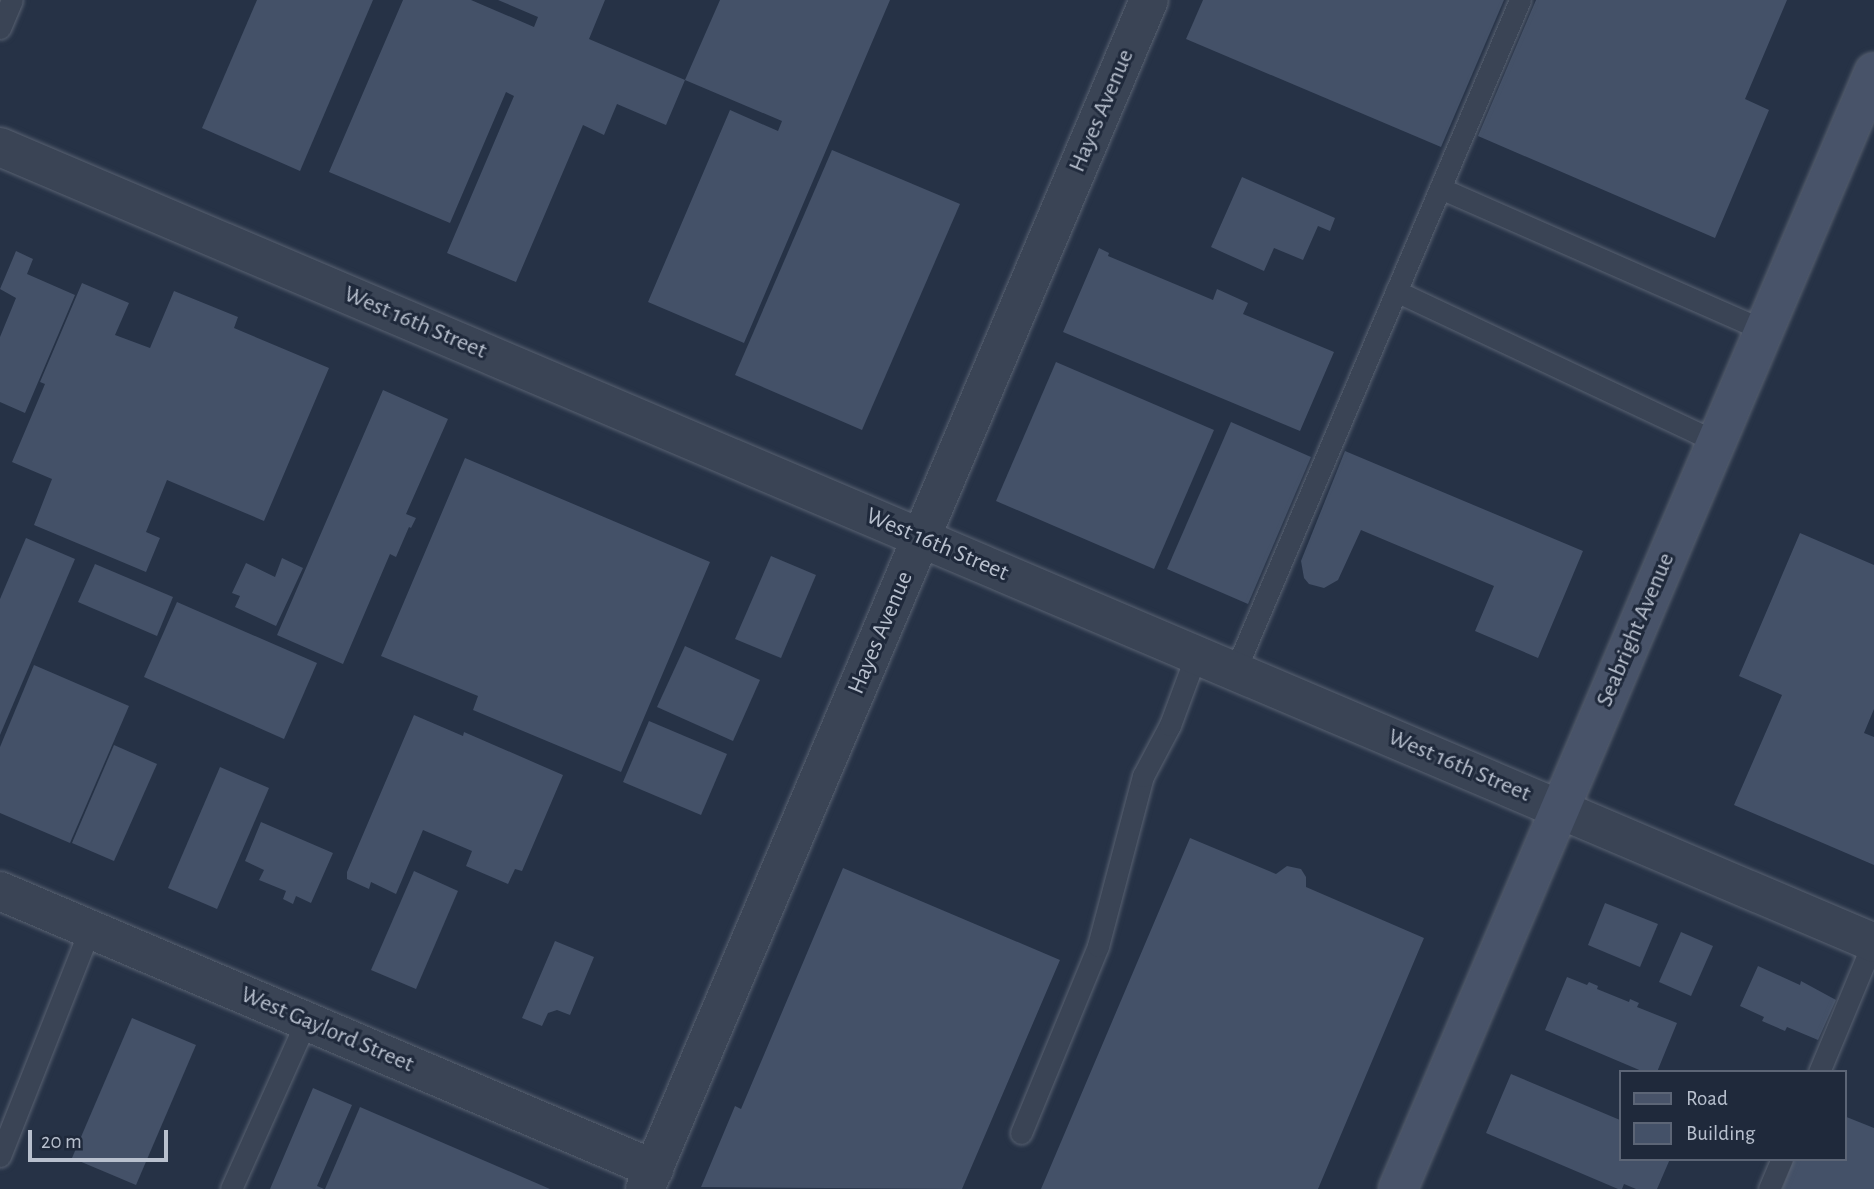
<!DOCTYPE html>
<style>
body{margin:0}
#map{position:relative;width:1874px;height:1189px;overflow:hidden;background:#263246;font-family:"Alegreya Sans",sans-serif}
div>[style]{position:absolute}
.building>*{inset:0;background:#445168}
.roads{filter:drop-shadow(0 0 2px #596272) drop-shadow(0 0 2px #596272)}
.lane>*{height:21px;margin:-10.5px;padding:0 10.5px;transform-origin:10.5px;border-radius:10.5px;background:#3a4455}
.street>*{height:38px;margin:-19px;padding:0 19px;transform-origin:19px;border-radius:19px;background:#3a4455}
.secondary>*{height:38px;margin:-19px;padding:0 19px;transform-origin:19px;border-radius:19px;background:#485369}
span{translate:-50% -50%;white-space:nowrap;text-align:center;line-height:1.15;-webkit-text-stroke:6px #1f293b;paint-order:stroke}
.street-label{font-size:24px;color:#b8c0ce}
.legend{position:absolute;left:1619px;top:1070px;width:228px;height:91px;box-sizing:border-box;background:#1f293b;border:2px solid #5c6576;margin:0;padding:9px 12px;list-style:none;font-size:21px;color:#b8c0ce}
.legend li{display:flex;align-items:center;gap:14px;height:35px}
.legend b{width:35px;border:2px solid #5c6576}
.scale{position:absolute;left:28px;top:1130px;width:140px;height:32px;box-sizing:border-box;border:4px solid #b8c0ce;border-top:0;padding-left:9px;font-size:21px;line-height:24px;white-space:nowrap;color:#b8c0ce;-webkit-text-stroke:5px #1f293b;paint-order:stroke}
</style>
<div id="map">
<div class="building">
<div style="clip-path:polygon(257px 0,373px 0,300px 171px,202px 128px)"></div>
<div style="clip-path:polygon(403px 0,471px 0,534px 27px,538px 17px,498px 0,605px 0,589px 39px,685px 80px,666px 125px,617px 104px,604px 135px,583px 125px,516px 282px,447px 253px,514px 96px,506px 92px,450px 223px,329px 172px)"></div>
<div style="clip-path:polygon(720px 0,890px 0,744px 343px,648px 302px,730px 110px,778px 131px,782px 121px,685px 80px)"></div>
<div style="clip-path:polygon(1203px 0,1504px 0,1441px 147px,1186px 39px)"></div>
<div style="clip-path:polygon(1536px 0,1787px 0,1745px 99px,1769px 110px,1715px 238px,1478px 136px)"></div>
<div style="clip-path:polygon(832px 150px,960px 204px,862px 430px,735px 375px)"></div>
<div style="clip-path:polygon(1242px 177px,1335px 218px,1330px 231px,1318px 226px,1303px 260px,1274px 248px,1264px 271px,1211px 247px)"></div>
<div style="clip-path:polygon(1099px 248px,1109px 253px,1108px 256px,1213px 300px,1217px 289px,1248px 303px,1243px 314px,1334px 352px,1300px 431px,1063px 332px)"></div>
<div style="clip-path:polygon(16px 251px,33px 259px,27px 274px,75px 295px,25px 413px,0 402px,0 337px,16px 298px,0 289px)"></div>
<div style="clip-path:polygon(82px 283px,129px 303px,115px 335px,150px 348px,174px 291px,238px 317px,234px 328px,329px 368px,264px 521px,167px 480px,146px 532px,160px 538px,146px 572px,34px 525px,52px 479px,12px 462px,45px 384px,40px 382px)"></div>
<div style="clip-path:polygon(1056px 362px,1214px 430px,1154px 569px,996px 501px)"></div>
<div style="clip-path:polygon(383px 390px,448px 419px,406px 514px,416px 518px,411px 528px,409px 527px,396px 557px,390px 554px,343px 664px,277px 635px)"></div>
<div style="clip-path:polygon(1231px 422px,1311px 457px,1248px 604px,1167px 569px)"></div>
<div style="clip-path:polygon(1345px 451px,1583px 551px,1538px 658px,1475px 631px,1494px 586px,1361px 530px,1338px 580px,1324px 588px,1309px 584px,1304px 578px,1301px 561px)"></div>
<div style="clip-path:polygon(465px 458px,710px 562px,621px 772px,473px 710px,478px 696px,381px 656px)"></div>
<div style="clip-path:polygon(1800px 533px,1874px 565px,1874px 709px,1864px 733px,1874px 737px,1874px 865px,1734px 805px,1782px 695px,1739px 676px)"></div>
<div style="clip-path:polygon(26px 538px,75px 559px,0 735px,0 599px)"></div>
<div style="clip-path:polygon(771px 556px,816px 575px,781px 658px,735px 639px)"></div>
<div style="clip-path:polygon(282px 558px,303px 568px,276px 626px,235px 607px,240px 596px,232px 593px,246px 563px,275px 577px)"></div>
<div style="clip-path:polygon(95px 564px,173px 597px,157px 636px,78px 602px)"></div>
<div style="clip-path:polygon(177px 602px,317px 663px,284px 739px,144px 677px)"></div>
<div style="clip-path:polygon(685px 646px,760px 680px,733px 741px,657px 707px)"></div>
<div style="clip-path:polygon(34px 665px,129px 706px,70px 843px,0 813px,0 747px)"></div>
<div style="clip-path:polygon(414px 715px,463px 736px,464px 732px,563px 775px,522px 871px,515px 869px,508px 884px,466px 866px,472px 851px,423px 830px,396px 894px,371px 882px,369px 889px,347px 879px,347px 872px)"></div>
<div style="clip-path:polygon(649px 721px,727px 754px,701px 815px,623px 782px)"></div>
<div style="clip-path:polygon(114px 745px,157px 764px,114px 861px,72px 843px)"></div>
<div style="clip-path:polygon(220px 767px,269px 788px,217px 909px,168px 888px)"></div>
<div style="clip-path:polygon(261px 822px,333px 853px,311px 903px,296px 896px,293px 904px,283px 899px,286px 891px,259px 880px,264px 870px,245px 861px)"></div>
<div style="clip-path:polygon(1190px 838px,1276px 874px,1287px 866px,1301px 869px,1306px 877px,1306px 887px,1424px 938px,1318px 1189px,1041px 1189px)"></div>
<div style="clip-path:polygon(843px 868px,1060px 960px,962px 1189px,701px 1187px,735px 1106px,741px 1109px)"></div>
<div style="clip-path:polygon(414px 871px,458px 891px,416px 989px,371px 970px)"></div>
<div style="clip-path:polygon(1605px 903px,1658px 924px,1640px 967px,1588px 945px)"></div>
<div style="clip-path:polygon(1681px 932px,1713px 946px,1691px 996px,1659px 982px)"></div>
<div style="clip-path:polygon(555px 941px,594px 957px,570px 1015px,557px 1010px,548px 1013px,542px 1026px,522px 1018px)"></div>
<div style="clip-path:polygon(1758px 966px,1800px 985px,1801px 981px,1836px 1000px,1818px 1040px,1787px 1027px,1785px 1031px,1762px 1021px,1764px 1017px,1740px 1006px)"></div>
<div style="clip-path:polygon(1567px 977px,1587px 985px,1589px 982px,1598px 986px,1597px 989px,1629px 1002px,1630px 999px,1639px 1003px,1637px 1007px,1677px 1023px,1657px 1072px,1644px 1072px,1545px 1030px)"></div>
<div style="clip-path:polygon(132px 1018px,196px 1045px,136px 1185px,72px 1158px)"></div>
<div style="clip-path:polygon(1511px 1074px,1620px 1120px,1620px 1159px,1670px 1159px,1657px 1189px,1636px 1189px,1624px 1184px,1622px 1189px,1618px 1189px,1486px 1133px)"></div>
<div style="clip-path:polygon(313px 1088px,352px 1105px,317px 1186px,324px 1189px,270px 1189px)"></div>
<div style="clip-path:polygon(360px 1107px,550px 1189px,325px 1189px)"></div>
<div style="clip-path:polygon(1844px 1116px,1874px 1128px,1874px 1189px,1782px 1189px,1794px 1159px,1844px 1159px)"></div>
</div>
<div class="roads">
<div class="lane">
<div style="left:0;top:28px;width:30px;rotate:-67deg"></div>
<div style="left:1440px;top:188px;width:354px;rotate:23.7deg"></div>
<div style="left:1396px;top:291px;width:355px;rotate:25.2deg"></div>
<div style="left:1235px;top:671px;width:729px;rotate:-66.99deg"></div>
<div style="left:1819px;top:1072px;width:143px;rotate:-67.4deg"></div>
<div style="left:1021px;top:1133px;width:202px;rotate:-67.6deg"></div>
<div style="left:1098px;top:946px;width:176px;rotate:-75.2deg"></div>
<div style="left:1143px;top:776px;width:58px;rotate:-62.1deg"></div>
<div style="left:1170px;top:725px;width:75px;rotate:-69.6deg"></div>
<div style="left:0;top:1156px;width:244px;rotate:-68.4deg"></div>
<div style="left:231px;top:1189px;width:184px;rotate:-65.9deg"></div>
<div style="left:1769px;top:1189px;width:33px;rotate:-67deg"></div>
</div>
<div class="street">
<div style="left:0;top:147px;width:2036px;rotate:23.01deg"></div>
<div style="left:0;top:891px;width:711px;rotate:23.03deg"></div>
<div style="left:645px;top:1189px;width:1291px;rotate:-67.03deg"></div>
</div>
<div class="secondary">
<div style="left:1398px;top:1189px;width:1214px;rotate:-66.92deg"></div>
</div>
</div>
<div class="street-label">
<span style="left:1102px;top:111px;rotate:-67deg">Hayes Avenue</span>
<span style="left:415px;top:323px;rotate:23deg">West 16th Street</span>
<span style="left:937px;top:545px;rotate:23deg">West 16th Street</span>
<span style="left:1636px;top:630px;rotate:-67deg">Seabright Avenue</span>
<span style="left:881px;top:633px;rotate:-67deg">Hayes Avenue</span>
<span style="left:1459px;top:766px;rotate:23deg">West 16th Street</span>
<span style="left:327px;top:1030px;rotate:23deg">West Gaylord Street</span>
</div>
<ul class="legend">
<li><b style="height:9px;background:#485369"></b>Road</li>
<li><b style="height:19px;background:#445168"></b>Building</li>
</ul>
<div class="scale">20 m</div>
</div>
